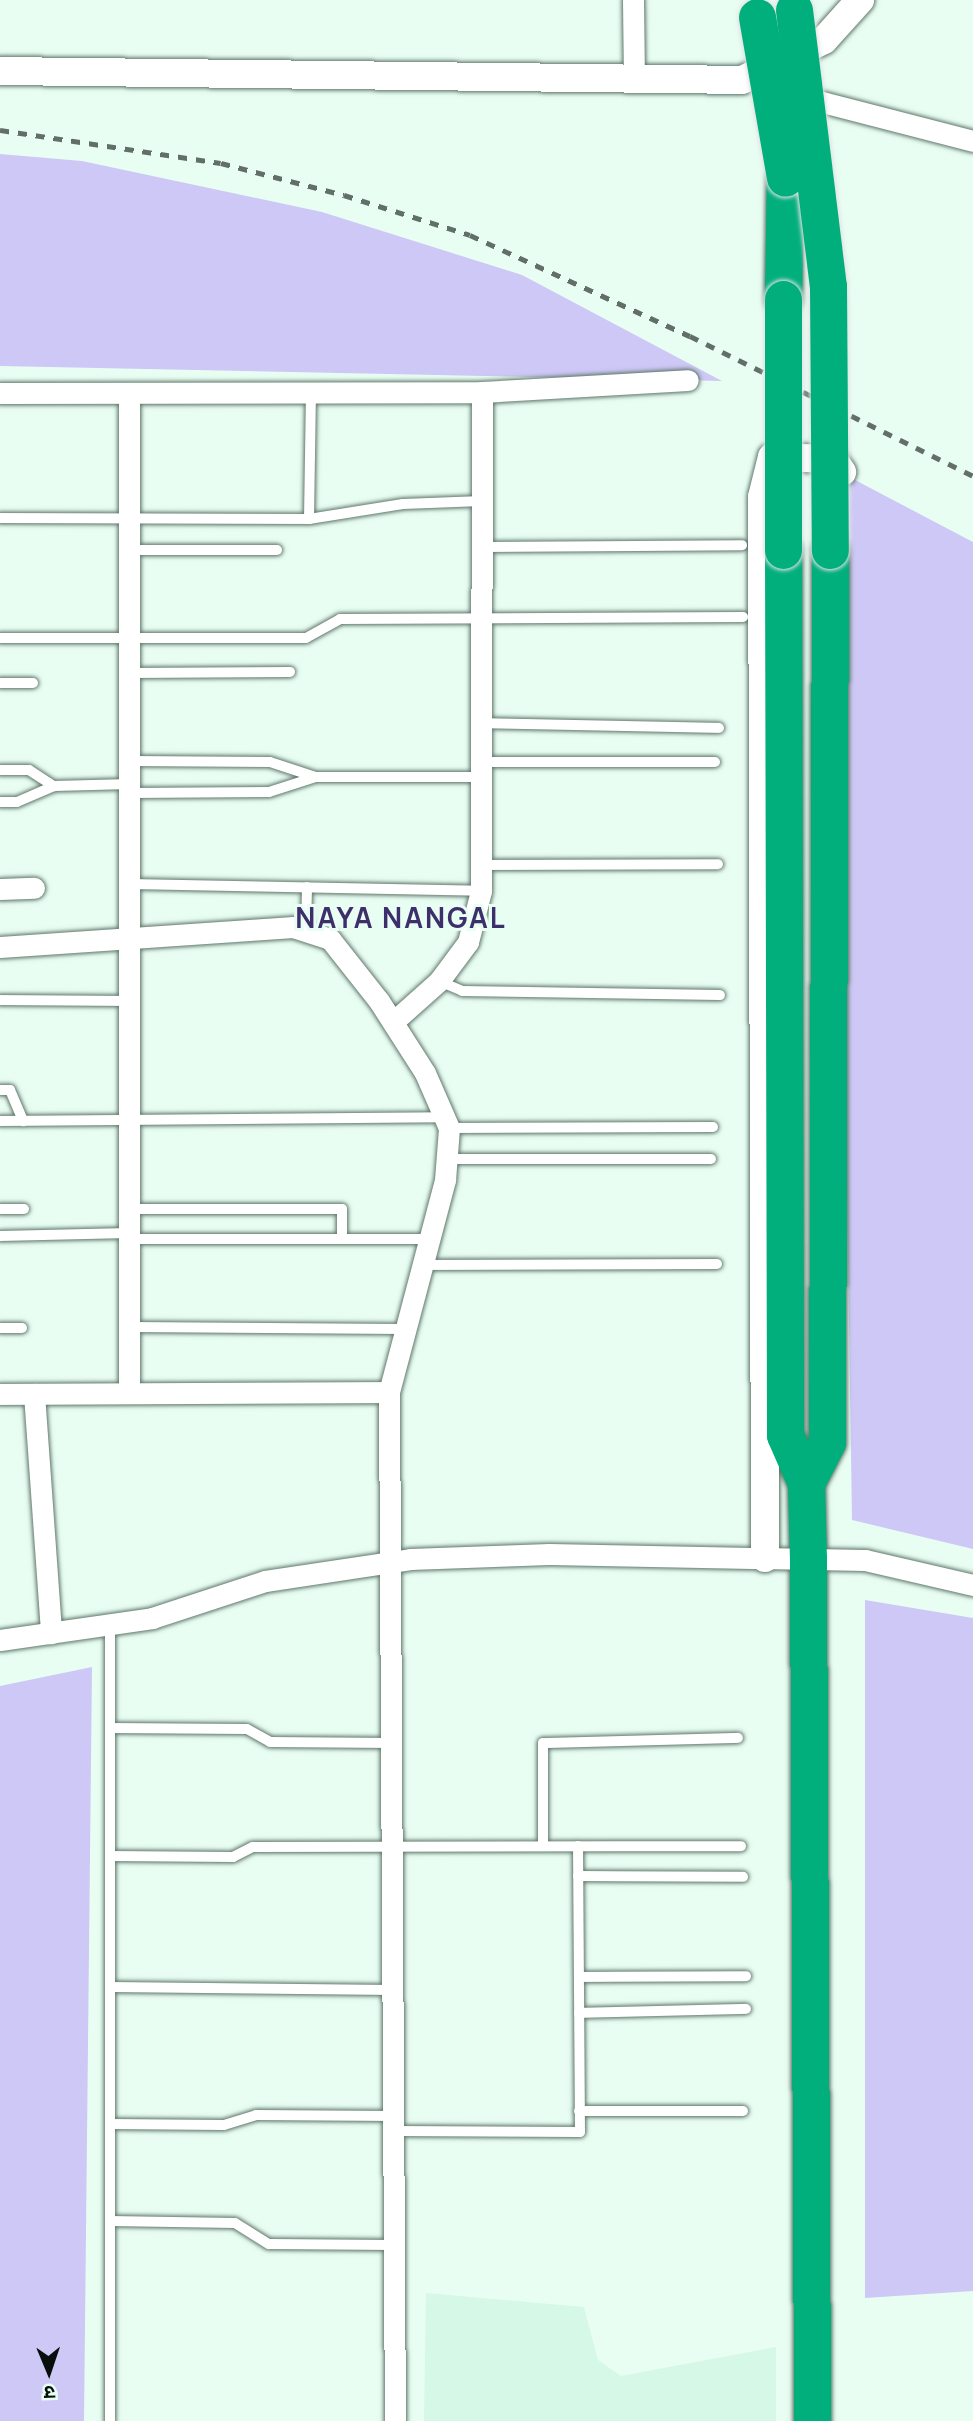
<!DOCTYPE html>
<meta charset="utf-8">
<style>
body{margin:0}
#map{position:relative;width:973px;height:2421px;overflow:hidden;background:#e9fef3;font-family:Manrope,"Noto Sans Devanagari",sans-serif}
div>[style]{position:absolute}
.built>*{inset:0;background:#d5f8e7}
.green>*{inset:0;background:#cec8f6}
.roads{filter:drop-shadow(0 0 2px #5f776b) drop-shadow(0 0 2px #5f776b)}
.lane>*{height:10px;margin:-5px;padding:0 5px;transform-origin:5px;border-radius:5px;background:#fff}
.street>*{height:21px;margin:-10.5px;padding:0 10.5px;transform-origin:10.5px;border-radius:10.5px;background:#fff}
.secondary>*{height:28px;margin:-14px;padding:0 14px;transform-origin:14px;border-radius:14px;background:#fff}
.highway>*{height:37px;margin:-18.5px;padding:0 18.5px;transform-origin:18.5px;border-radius:18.5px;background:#01af7d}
.rail>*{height:5px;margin-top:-2.5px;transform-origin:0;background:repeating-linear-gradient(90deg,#616f68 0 9px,transparent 0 18px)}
.bridges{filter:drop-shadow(0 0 2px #e1e2e2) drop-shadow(0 0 2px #e1e2e2)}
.highway-bridge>*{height:37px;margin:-18.5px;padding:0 18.5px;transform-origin:18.5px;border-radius:18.5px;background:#01af7d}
span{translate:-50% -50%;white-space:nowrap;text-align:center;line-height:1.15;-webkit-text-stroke:6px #e9fef3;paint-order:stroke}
.district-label{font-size:28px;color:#3d2f6b;font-weight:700;letter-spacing:2px}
.north{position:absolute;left:14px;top:2337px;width:70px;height:70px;-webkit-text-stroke:5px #e9fef3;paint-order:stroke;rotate:178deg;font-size:19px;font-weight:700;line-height:28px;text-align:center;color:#060f0b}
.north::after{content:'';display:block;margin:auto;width:24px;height:32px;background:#060f0b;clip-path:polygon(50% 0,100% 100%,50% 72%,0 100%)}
</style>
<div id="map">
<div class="built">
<div style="clip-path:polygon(426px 2293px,584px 2307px,598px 2360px,621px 2376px,776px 2347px,776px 2421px,424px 2421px)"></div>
</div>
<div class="green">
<div style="clip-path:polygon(0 154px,82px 161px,322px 212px,522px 275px,722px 381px,0 366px)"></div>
<div style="clip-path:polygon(836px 470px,973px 542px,973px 1549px,852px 1520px)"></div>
<div style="clip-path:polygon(865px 1600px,973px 1618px,973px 2291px,865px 2298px)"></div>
<div style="clip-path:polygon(92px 1667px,84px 2421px,0 2421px,0 1686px)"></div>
</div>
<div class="roads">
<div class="lane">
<div style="left:0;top:518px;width:309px;rotate:0.2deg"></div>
<div style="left:309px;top:519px;width:127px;rotate:-89.1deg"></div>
<div style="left:309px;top:519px;width:95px;rotate:-9.1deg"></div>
<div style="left:403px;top:504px;width:79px;rotate:-2.2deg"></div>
<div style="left:482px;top:547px;width:260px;rotate:-0.4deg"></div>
<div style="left:129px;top:550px;width:148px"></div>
<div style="left:0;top:638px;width:306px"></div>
<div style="left:306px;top:638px;width:39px;rotate:-29deg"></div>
<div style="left:340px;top:619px;width:403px;rotate:-0.3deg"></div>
<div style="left:129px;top:673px;width:161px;rotate:-0.4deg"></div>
<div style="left:0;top:683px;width:33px"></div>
<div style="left:480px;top:723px;width:239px;rotate:1.2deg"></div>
<div style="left:130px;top:761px;width:140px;rotate:0.4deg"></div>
<div style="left:270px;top:762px;width:48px;rotate:18.1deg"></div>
<div style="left:479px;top:762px;width:236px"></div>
<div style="left:0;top:770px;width:29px"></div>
<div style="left:29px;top:770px;width:30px;rotate:33deg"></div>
<div style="left:130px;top:793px;width:139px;rotate:-0.4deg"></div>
<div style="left:269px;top:792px;width:49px;rotate:-17.7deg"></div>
<div style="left:316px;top:777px;width:163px"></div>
<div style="left:0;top:802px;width:17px"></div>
<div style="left:17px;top:802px;width:40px;rotate:-23.4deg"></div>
<div style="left:54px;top:786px;width:76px;rotate:-1.5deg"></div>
<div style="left:481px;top:865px;width:237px;rotate:-0.2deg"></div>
<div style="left:130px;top:884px;width:351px;rotate:1.1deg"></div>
<div style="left:306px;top:931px;width:44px;rotate:-88.7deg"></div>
<div style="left:439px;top:981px;width:25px;rotate:23deg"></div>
<div style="left:462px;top:991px;width:258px;rotate:0.9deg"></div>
<div style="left:0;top:1000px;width:129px;rotate:0.4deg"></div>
<div style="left:0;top:1090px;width:10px"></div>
<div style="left:10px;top:1090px;width:34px;rotate:67deg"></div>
<div style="left:0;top:1121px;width:444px;rotate:-0.5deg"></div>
<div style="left:449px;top:1128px;width:264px;rotate:-0.2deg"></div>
<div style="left:447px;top:1159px;width:264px"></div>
<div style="left:0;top:1209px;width:24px"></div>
<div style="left:129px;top:1209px;width:213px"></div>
<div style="left:342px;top:1209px;width:30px;rotate:90deg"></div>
<div style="left:0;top:1236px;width:129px;rotate:-1.3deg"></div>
<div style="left:129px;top:1239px;width:300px"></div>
<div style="left:421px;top:1265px;width:296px;rotate:-0.2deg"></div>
<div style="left:129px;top:1327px;width:275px;rotate:0.4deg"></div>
<div style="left:0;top:1328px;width:22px"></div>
<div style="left:110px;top:1728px;width:137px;rotate:0.4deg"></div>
<div style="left:247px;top:1729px;width:26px;rotate:29deg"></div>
<div style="left:270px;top:1742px;width:123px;rotate:0.5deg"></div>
<div style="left:543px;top:1846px;width:103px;rotate:-90deg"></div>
<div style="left:543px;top:1743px;width:195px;rotate:-1.5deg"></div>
<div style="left:110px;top:1856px;width:123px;rotate:0.5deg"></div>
<div style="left:233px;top:1857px;width:22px;rotate:-27deg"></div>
<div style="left:253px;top:1847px;width:488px;rotate:-0.1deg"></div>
<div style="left:578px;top:1876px;width:165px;rotate:0.3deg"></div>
<div style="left:579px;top:1977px;width:167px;rotate:-0.3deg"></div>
<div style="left:110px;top:1987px;width:284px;rotate:0.6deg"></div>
<div style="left:579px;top:2013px;width:167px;rotate:-1.4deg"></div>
<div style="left:579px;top:2111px;width:164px"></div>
<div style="left:110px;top:2124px;width:114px;rotate:0.5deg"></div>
<div style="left:224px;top:2125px;width:34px;rotate:-17deg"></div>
<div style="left:256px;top:2115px;width:138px;rotate:0.4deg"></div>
<div style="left:394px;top:2131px;width:186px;rotate:0.3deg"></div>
<div style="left:580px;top:2132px;width:286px;rotate:-90.4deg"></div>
<div style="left:110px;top:2221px;width:125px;rotate:0.9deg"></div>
<div style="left:235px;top:2223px;width:40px;rotate:32deg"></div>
<div style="left:269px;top:2244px;width:125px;rotate:0.5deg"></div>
<div style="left:110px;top:2421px;width:797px;rotate:-90deg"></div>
</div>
<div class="street">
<div style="left:633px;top:0;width:77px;rotate:89.3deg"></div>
<div style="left:799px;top:96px;width:180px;rotate:14.5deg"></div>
<div style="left:0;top:393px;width:482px;rotate:-0.1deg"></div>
<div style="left:482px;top:392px;width:206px;rotate:-3.3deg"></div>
<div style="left:0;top:889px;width:34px;rotate:-2deg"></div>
<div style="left:0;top:947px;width:294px;rotate:-3.9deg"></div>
<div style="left:293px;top:927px;width:39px;rotate:18deg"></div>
<div style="left:330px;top:939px;width:79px;rotate:51.7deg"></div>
<div style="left:379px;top:1001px;width:85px;rotate:57.4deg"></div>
<div style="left:425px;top:1073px;width:60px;rotate:66.4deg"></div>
<div style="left:449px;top:1128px;width:52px;rotate:94.4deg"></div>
<div style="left:445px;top:1180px;width:219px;rotate:104.8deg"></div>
<div style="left:389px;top:1392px;width:1029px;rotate:89.67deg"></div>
<div style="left:393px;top:1022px;width:62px;rotate:-41.7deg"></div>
<div style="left:439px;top:981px;width:49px;rotate:-53.4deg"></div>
<div style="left:468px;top:942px;width:53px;rotate:-75.7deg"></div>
<div style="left:481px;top:891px;width:499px;rotate:-89.9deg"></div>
<div style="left:129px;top:1393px;width:1000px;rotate:-90deg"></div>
<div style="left:0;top:1394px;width:389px;rotate:-0.3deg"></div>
<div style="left:34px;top:1394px;width:240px;rotate:85.9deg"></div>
<div style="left:0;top:1640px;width:154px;rotate:-8.2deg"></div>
<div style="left:152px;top:1618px;width:119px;rotate:-18.1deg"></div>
<div style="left:265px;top:1581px;width:147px;rotate:-8.6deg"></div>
<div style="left:410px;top:1559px;width:139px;rotate:-2.1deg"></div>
<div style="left:549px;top:1554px;width:316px;rotate:1.1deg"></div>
<div style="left:865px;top:1560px;width:111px;rotate:13deg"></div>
</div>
<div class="secondary">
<div style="left:0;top:71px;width:742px;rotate:0.69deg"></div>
<div style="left:742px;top:80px;width:91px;rotate:-26deg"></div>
<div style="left:824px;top:40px;width:54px;rotate:-48deg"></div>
<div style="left:765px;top:1558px;width:1061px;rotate:-90.16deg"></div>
<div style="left:762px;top:497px;width:41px;rotate:-76deg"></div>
<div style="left:772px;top:457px;width:61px;rotate:1.9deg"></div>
<div style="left:833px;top:459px;width:16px;rotate:55deg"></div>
</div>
<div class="highway">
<div style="left:783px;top:299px;width:121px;rotate:-89.1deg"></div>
<div style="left:783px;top:550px;width:885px;rotate:89.87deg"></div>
<div style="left:785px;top:1435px;width:52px;rotate:66.4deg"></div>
<div style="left:806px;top:1483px;width:75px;rotate:88.5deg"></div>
<div style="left:808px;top:1558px;width:863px;rotate:89.73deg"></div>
<div style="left:806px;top:1483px;width:46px;rotate:-62.9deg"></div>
<div style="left:827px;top:1442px;width:892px;rotate:-89.81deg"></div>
</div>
</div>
<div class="rail">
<div style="left:0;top:130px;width:223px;rotate:8.5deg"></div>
<div style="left:221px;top:163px;width:127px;rotate:14.6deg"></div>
<div style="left:344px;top:195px;width:132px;rotate:17.6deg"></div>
<div style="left:470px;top:235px;width:242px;rotate:24.7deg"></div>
<div style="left:690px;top:336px;width:316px;rotate:26.3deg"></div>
</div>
<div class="bridges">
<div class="highway-bridge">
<div style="left:794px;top:10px;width:278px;rotate:83deg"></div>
<div style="left:828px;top:286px;width:264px;rotate:89.6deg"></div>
<div style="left:757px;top:17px;width:163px;rotate:80.1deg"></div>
<div style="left:783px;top:550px;width:251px;rotate:-90deg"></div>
</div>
</div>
<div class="district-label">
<span style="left:401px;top:917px">NAYA NANGAL</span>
</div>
<div class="north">उ</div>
</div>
